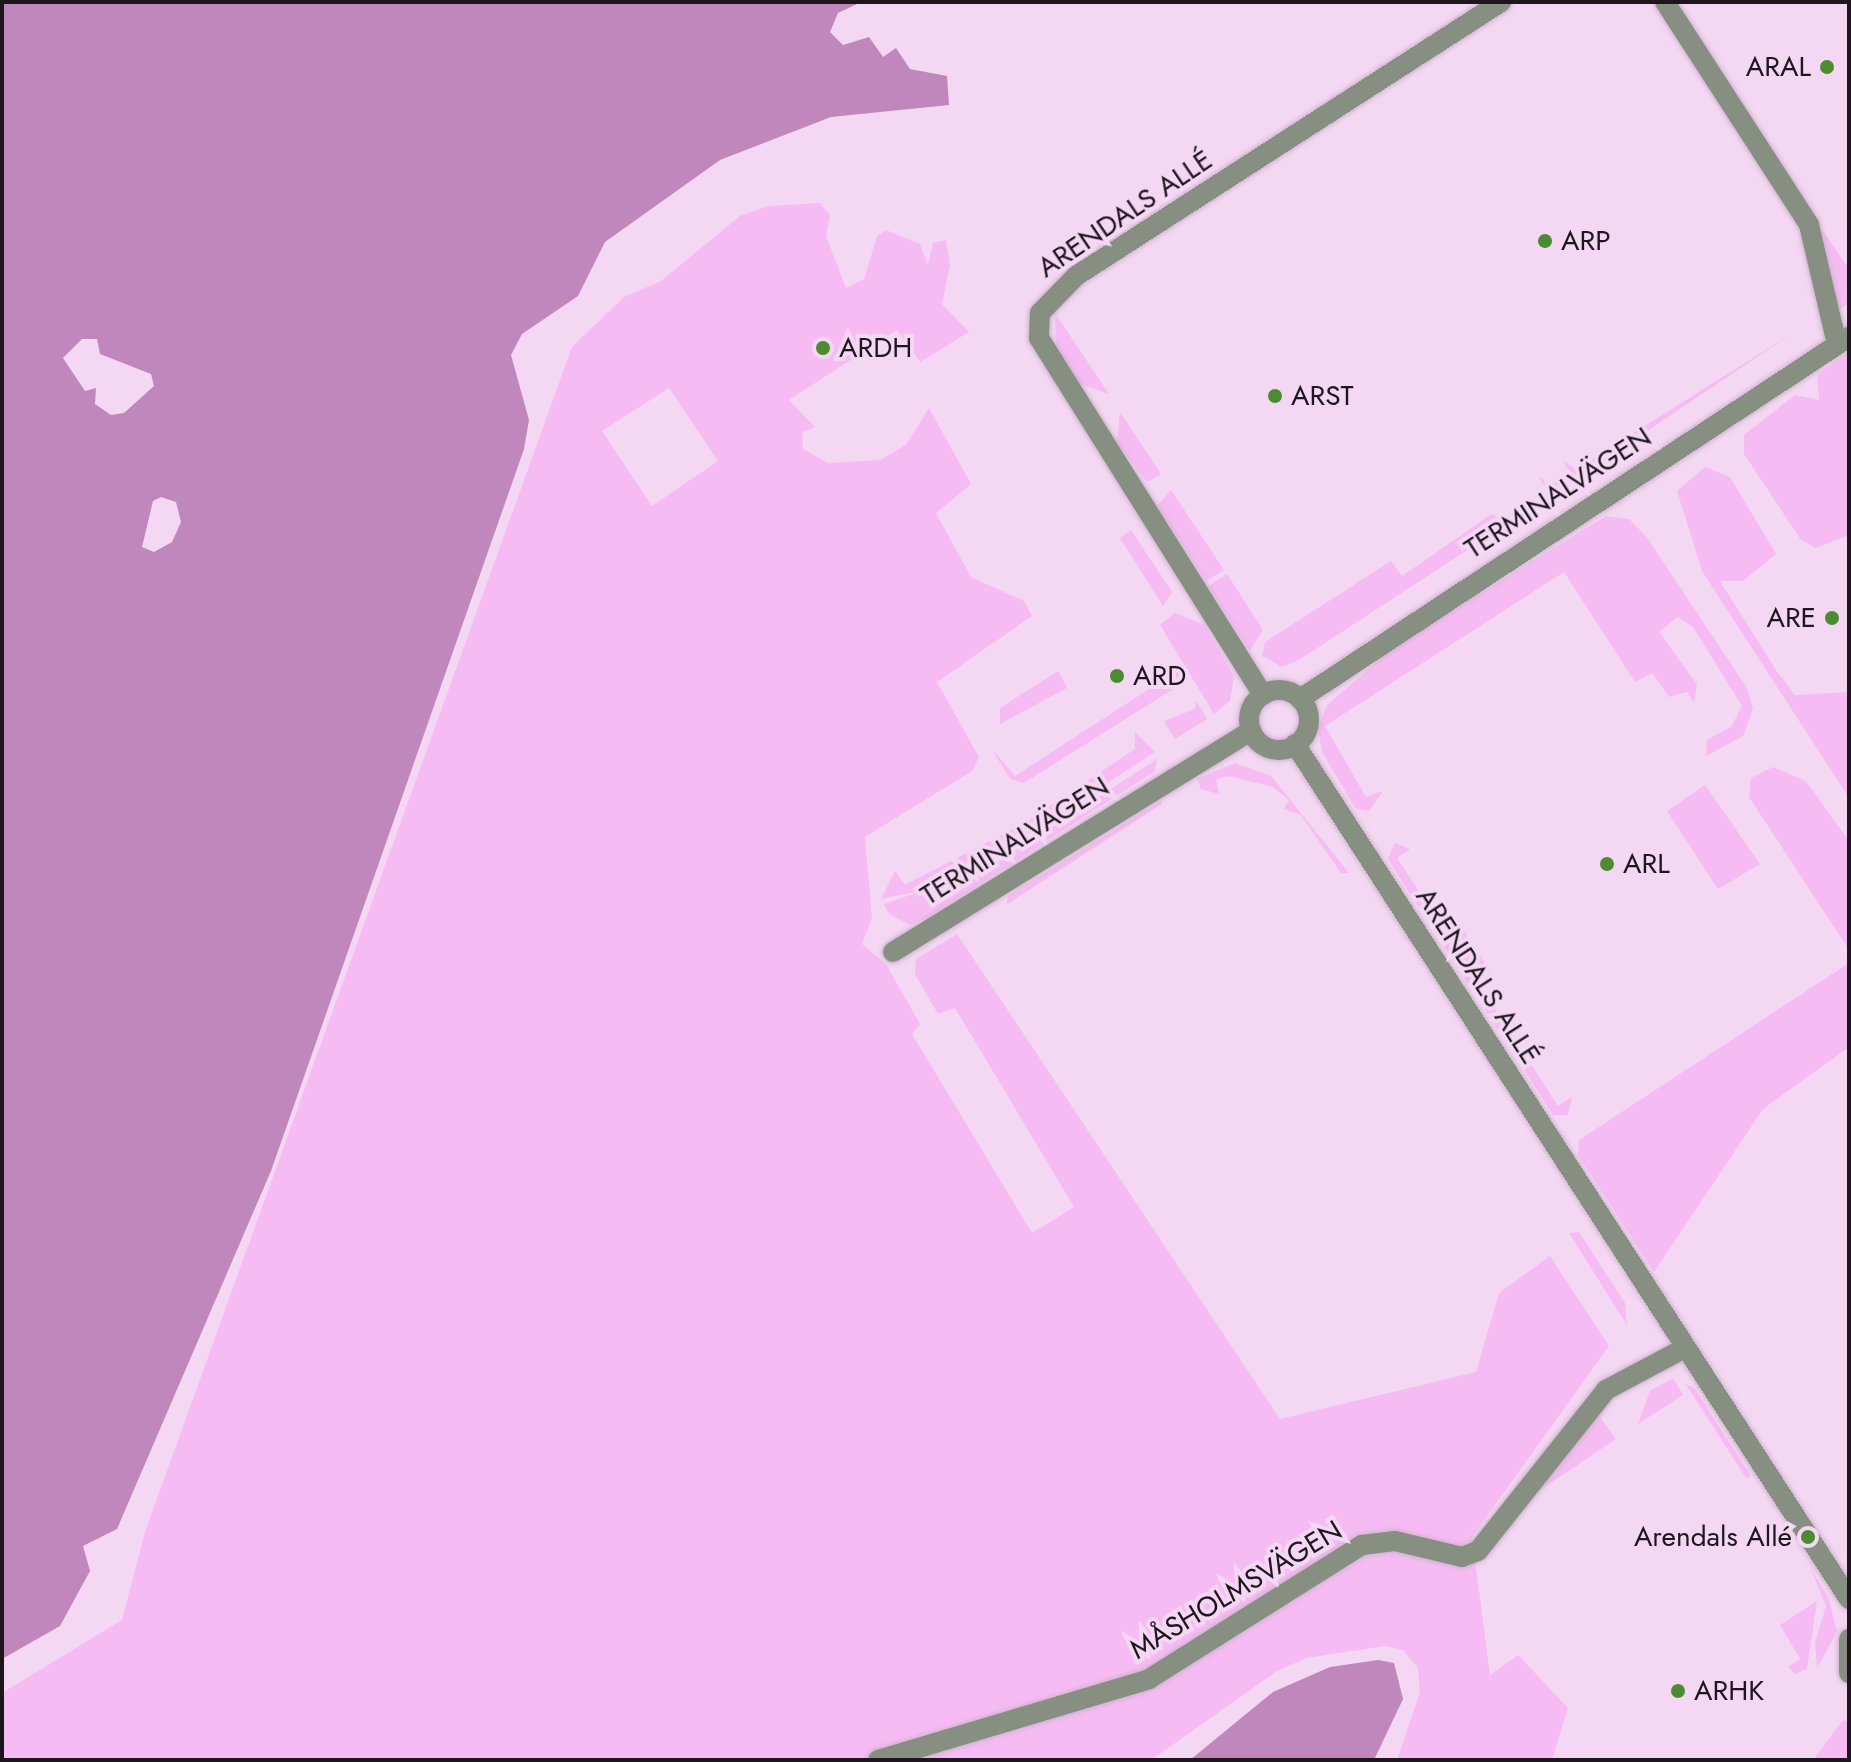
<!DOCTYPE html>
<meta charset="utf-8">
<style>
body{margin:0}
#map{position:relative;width:1851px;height:1762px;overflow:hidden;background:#f4d7f3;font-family:Jost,sans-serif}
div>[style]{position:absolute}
.green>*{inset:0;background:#f6bbf3}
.water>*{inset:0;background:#c087bd}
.roads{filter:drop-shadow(0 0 2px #ceb4cd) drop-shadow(0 0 2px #ceb4cd)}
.street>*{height:20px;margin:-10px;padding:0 10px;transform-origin:10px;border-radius:10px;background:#868f82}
.street>.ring{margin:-10px;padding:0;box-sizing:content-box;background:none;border:20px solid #868f82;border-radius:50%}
.dots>*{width:22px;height:22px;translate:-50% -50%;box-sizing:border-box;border:4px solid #f4d7f3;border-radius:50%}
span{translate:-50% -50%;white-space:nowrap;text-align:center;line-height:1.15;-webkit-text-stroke:8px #f4d7f3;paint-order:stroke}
.poi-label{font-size:28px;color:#1f151f}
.right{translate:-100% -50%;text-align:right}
.left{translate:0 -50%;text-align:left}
.street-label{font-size:28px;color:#1f151f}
.frame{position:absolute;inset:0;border:4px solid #1f151f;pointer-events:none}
</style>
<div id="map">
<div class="green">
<div style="clip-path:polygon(evenodd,820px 203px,830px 215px,826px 236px,846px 288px,864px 279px,877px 236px,886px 230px,920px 244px,928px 265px,933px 243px,946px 240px,950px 265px,942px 304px,969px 332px,920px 362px,897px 330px,789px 400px,815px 427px,802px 433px,803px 449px,828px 463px,880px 460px,906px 445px,929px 408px,971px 484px,936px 513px,971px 577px,1024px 601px,1032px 616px,937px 682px,979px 757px,972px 771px,865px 837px,872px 918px,862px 944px,886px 964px,920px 1024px,912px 1034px,1032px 1233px,1074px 1207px,955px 1008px,938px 1014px,915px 974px,916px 959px,957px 934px,1280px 1419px,1476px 1372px,1499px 1293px,1550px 1256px,1609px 1346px,1472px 1537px,1490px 1675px,1518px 1655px,1568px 1708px,1552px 1760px,1397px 1760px,1420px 1692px,1418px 1668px,1403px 1650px,1386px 1646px,1306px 1658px,1276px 1672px,1151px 1760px,2px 1760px,2px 1693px,122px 1620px,145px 1532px,572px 347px,624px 297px,661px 281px,740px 216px,768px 206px,820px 203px,669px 388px,718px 461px,652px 506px,602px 431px,669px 388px)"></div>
<div style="clip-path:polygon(1817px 222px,1849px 269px,1849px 304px,1841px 308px,1835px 309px)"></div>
<div style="clip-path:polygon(1055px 313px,1109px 394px,1077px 383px,1056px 350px)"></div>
<div style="clip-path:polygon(1791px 334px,1561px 489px,1548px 491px,1538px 476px,1552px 485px,1570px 472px,1563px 461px,1576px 469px)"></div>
<div style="clip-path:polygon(1849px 352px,1849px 535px,1816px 548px,1801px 540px,1744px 454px,1744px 435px,1795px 395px,1819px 400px,1817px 375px)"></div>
<div style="clip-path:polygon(1120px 412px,1161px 474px,1147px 482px,1117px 443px)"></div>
<div style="clip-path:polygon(1705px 467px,1730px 477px,1776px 554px,1743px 581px,1720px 581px,1776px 670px,1795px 695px,1849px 692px,1849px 798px,1702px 571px,1677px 491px)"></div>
<div style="clip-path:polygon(1171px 490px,1224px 570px,1206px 581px,1157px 506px)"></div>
<div style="clip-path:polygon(1492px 514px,1507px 524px,1299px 660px,1282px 667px,1262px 656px,1265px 642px,1391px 561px,1402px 576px)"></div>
<div style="clip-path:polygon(1606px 516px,1629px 519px,1646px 536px,1747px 688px,1753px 709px,1743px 736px,1706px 756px,1707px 740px,1731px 727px,1742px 706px,1693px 627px,1678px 617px,1659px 632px,1697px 684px,1694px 702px,1687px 692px,1669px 697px,1652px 673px,1635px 682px,1564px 572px,1325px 726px,1366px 797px,1383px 791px,1369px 811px,1356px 809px,1322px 752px,1318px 728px,1327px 705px,1397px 645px)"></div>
<div style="clip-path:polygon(1131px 530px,1172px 592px,1163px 606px,1120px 538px)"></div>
<div style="clip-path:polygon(1227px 574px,1263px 630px,1250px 651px,1208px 586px)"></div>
<div style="clip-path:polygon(1175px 613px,1204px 625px,1234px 676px,1230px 701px,1214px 714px,1160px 625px)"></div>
<div style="clip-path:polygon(1180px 669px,1183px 683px,1024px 783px,1010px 779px,991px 748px,1015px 776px)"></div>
<div style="clip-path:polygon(1058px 671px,1067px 688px,1000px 724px,1000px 708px)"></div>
<div style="clip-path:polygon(1196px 700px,1207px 719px,1175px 739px,1164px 721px,1195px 709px)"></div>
<div style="clip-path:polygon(1135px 732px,1155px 752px,985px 862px,920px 891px,881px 899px,895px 871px,905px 885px,1024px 823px,1135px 749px)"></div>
<div style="clip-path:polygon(1157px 759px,1155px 771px,927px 918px,910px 925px,889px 914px,884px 904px,989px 868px)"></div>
<div style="clip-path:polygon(1235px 763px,1271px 776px,1349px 873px,1341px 873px,1301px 815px,1284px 809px,1289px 800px,1273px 787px,1229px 776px,1216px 779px,1219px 794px,1201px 789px,1197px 779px)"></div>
<div style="clip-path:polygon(1773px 767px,1806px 781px,1849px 841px,1849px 950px,1749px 797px,1751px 778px)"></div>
<div style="clip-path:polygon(1705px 785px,1760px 864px,1718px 889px,1667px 811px)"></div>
<div style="clip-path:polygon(1161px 801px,1162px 804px,1006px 905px,1008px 896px)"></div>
<div style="clip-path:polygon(1395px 843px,1410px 849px,1397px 858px,1443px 928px,1457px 920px,1490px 971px,1468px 985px,1388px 859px)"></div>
<div style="clip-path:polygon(1849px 963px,1849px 1047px,1763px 1109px,1654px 1272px,1578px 1155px,1579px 1140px)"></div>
<div style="clip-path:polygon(1501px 988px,1507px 996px,1493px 1006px,1558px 1106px,1572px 1097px,1568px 1115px,1553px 1115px,1480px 1002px)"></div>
<div style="clip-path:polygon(1579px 1232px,1625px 1303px,1627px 1325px,1569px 1233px)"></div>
<div style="clip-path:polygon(1673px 1378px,1683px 1395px,1638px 1424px,1650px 1391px)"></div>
<div style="clip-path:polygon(1685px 1383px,1695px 1389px,1751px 1476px,1746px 1478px)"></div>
<div style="clip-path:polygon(1598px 1414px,1616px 1439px,1524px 1501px)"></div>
<div style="clip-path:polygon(1811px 1569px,1829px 1599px,1837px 1632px,1817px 1668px,1815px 1642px,1826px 1606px)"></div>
<div style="clip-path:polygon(1817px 1601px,1807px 1669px,1795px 1674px,1788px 1667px,1800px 1659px,1780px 1625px)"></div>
<div style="clip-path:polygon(1843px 1720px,1849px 1722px,1849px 1760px,1813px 1760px)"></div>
</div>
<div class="water">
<div style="clip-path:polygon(evenodd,2px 2px,861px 2px,838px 13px,830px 32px,843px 45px,869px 37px,883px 57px,896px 48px,910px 69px,947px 76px,949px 105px,831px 117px,720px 160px,605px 242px,578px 296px,522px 334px,511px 355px,529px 420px,524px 449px,271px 1171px,117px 1529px,83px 1546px,90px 1571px,60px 1626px,2px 1659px,2px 2px,82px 339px,97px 339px,100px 354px,151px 374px,154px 386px,124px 413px,111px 415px,95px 404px,96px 388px,85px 391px,63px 358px,82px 339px,2px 2px,161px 497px,176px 502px,181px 522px,172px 542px,154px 552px,142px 547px,153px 501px,161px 497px)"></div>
<div style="clip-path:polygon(1378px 1660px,1394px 1663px,1403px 1699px,1374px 1760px,1190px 1760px,1273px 1692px,1330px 1667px)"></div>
</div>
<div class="roads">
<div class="street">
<div style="left:1665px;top:2px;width:265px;rotate:57.1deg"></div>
<div style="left:1809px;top:225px;width:122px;rotate:76.8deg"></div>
<div class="ring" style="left:1249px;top:690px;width:40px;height:40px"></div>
<div style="left:1263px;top:695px;width:421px;rotate:-122.1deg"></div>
<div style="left:1039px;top:338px;width:25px;rotate:-88deg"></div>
<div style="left:1040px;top:313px;width:52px;rotate:-45.8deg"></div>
<div style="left:1076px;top:276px;width:506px;rotate:-32.81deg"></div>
<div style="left:1300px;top:699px;width:658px;rotate:-33.4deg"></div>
<div style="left:1295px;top:744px;width:1019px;rotate:57.06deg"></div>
<div style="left:893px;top:952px;width:421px;rotate:-31.7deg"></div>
<div style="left:1849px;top:1639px;width:34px;rotate:90deg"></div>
<div style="left:878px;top:1760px;width:283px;rotate:-16.6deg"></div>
<div style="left:1149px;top:1679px;width:252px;rotate:-32.2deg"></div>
<div style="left:1362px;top:1545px;width:33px;rotate:-7deg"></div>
<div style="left:1395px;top:1541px;width:69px;rotate:13.4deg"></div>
<div style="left:1462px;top:1557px;width:17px;rotate:-21deg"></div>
<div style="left:1478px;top:1551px;width:206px;rotate:-51.5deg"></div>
<div style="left:1606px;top:1390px;width:89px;rotate:-28deg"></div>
</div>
</div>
<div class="dots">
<div style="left:1827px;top:67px;background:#4a8c2f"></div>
<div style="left:1545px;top:241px;background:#4a8c2f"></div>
<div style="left:823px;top:348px;background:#4a8c2f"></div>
<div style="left:1275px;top:396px;background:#4a8c2f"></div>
<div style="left:1832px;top:618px;background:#4a8c2f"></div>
<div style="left:1117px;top:676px;background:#4a8c2f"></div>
<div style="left:1607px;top:864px;background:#4a8c2f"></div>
<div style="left:1808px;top:1537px;background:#4a8c2f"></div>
<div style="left:1678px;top:1691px;background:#4a8c2f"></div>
</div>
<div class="poi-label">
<span class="right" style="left:1811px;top:67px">ARAL</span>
<span class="left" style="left:1561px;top:241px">ARP</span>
<span class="left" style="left:839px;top:348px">ARDH</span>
<span class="left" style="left:1291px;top:396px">ARST</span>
<span class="right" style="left:1816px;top:618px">ARE</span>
<span class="left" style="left:1133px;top:676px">ARD</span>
<span class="left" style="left:1623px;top:864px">ARL</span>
<span class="right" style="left:1792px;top:1537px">Arendals Allé</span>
<span class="left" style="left:1694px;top:1691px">ARHK</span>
</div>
<div class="street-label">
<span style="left:1125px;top:214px;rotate:-34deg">ARENDALS ALLÉ</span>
<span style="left:1558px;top:493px;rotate:-33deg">TERMINALVÄGEN</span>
<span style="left:1015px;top:841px;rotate:-32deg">TERMINALVÄGEN</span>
<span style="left:1478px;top:976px;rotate:57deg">ARENDALS ALLÉ</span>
<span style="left:1236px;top:1590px;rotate:-31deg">MÅSHOLMSVÄGEN</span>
</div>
<div class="frame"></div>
</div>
